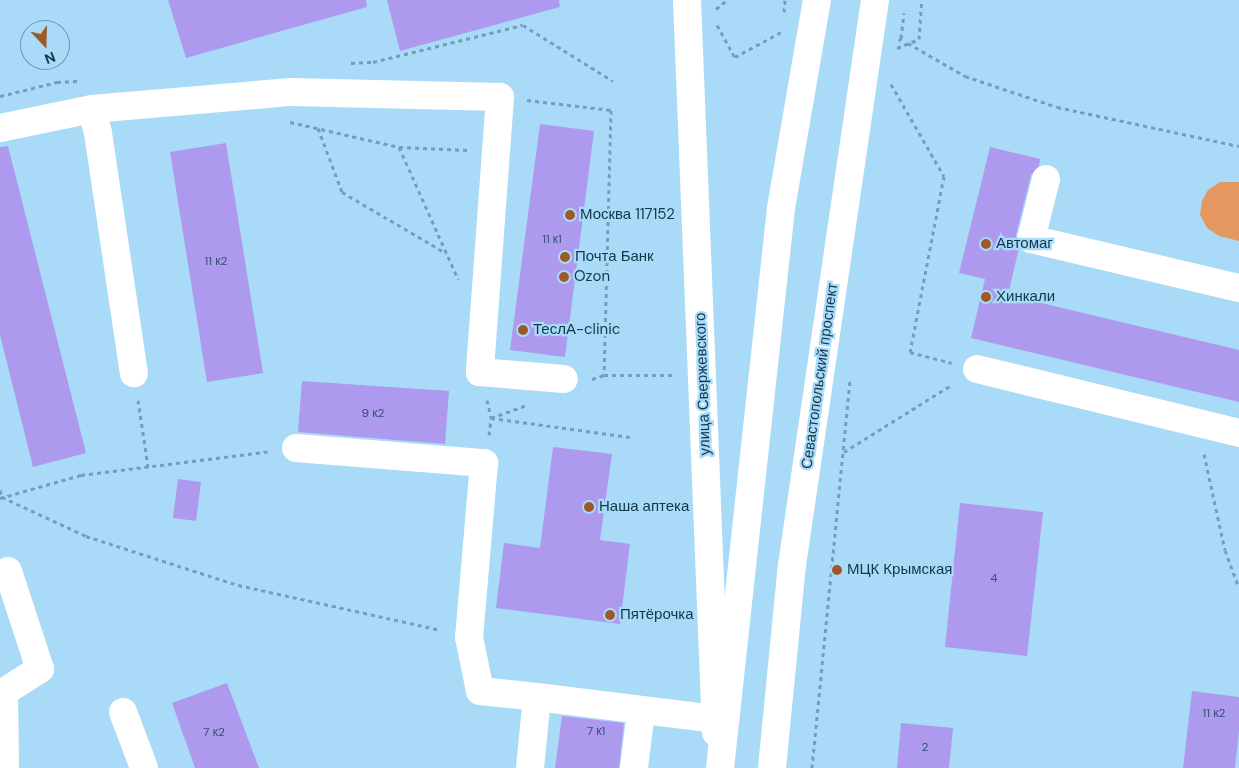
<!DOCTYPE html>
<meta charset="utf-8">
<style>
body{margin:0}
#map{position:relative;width:1239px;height:768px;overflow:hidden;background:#a9dbf9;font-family:"DM Sans",sans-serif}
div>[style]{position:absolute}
.green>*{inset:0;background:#e59762}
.building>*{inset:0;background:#ad99ee}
.path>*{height:3px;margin-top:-1.5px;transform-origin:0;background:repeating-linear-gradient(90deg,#71a0ba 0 4px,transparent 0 8px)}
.minor>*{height:28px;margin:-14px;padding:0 14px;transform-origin:14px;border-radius:14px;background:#fff}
.major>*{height:28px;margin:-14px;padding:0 14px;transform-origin:14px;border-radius:14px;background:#fff}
.dots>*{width:14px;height:14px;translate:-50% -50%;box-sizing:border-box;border:2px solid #a9dbf9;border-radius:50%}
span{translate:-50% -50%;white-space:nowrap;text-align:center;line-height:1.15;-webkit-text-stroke:4.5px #a9dbf9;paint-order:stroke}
.number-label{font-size:12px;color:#375073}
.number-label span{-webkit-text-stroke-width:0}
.poi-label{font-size:15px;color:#10374a}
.left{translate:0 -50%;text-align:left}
.street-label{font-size:15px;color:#10374a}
.north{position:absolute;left:20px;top:20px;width:50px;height:50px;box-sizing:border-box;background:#a9dbf9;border:1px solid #6c99b3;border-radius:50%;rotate:159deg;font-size:14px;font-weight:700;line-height:20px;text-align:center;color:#10374a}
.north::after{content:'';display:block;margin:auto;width:18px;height:22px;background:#9d5a28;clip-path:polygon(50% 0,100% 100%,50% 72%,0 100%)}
</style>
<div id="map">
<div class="green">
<div style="clip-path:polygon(1220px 182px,1239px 182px,1239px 241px,1219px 236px,1207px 228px,1200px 215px,1202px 201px,1208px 190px)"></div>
</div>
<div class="building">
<div style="clip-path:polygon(168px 0,366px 0,367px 7px,186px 58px)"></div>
<div style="clip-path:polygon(387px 0,559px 0,560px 7px,400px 51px)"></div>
<div style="clip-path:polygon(540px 124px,594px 131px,565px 357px,510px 350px)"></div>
<div style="clip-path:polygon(226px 143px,263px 373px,207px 382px,170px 152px)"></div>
<div style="clip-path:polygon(8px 146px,86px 453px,33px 467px,0 335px,0 147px)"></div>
<div style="clip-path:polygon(990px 147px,1040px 159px,1039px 166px,1031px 175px,1016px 235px,1019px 248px,1008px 295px,1239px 350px,1239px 402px,971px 338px,985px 279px,959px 273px)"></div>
<div style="clip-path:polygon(302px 381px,449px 391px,445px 444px,298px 432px)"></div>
<div style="clip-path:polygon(553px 447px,612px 454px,600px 540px,630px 544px,620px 624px,496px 608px,504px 543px,540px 548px)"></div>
<div style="clip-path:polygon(178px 479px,201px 482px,196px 521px,173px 518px)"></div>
<div style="clip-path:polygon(960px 503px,1043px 512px,1027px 656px,945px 647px)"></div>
<div style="clip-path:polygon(227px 683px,259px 768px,195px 768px,172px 703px)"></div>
<div style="clip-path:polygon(1192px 691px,1239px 697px,1239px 731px,1235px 768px,1183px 768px)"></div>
<div style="clip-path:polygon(562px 716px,624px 723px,619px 768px,555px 768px)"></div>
<div style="clip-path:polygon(901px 723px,953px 728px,949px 768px,897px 768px)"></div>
</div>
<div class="path">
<div style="left:716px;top:9px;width:14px;rotate:-39deg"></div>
<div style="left:784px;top:12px;width:12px;rotate:-85deg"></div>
<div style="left:717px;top:25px;width:37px;rotate:61deg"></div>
<div style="left:735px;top:57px;width:52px;rotate:-28.5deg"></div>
<div style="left:899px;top:41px;width:4px;rotate:-56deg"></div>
<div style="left:901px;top:38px;width:25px;rotate:-83deg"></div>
<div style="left:908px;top:43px;width:66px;rotate:30.1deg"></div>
<div style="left:965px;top:76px;width:97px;rotate:18.6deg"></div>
<div style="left:1057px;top:107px;width:186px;rotate:12.1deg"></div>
<div style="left:897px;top:48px;width:24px;rotate:-22deg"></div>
<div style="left:919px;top:39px;width:39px;rotate:-86deg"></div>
<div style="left:351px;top:63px;width:22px;rotate:-3deg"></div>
<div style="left:373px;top:62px;width:154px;rotate:-13.9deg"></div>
<div style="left:523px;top:25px;width:106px;rotate:31.9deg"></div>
<div style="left:891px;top:84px;width:106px;rotate:60.1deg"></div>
<div style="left:944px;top:176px;width:179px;rotate:100.9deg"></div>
<div style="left:910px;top:352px;width:43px;rotate:14.7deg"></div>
<div style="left:0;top:96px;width:59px;rotate:-13.8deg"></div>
<div style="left:57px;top:82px;width:21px;rotate:-3deg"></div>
<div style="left:527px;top:100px;width:85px;rotate:6.8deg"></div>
<div style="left:611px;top:110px;width:265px;rotate:91.5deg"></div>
<div style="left:290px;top:122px;width:112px;rotate:12.9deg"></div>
<div style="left:399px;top:147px;width:145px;rotate:65.9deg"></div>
<div style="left:318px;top:128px;width:68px;rotate:69.4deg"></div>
<div style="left:342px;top:192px;width:121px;rotate:30.4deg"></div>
<div style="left:399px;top:147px;width:69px;rotate:2.5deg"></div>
<div style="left:592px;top:379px;width:13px;rotate:-18deg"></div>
<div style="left:604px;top:375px;width:71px"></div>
<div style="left:138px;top:400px;width:67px;rotate:81.4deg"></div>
<div style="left:487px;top:400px;width:18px;rotate:77deg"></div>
<div style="left:491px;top:418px;width:37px;rotate:-20deg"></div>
<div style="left:489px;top:435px;width:17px;rotate:-83deg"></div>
<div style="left:491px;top:418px;width:140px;rotate:7.8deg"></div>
<div style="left:844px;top:452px;width:128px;rotate:-32deg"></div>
<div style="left:1204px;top:454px;width:98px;rotate:77.7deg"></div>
<div style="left:1225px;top:550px;width:40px;rotate:69.8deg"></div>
<div style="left:0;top:490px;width:7px;rotate:74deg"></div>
<div style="left:2px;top:497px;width:93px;rotate:24.9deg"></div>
<div style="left:86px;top:536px;width:160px;rotate:17.9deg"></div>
<div style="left:238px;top:585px;width:208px;rotate:12.5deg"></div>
<div style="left:0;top:498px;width:84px;rotate:-15.9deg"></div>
<div style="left:81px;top:475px;width:191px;rotate:-7.2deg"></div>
<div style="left:812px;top:768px;width:389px;rotate:-84.4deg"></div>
</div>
<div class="minor">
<div style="left:687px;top:0;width:733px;rotate:87.73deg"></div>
<div style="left:92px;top:109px;width:25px;rotate:76deg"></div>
<div style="left:98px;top:133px;width:243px;rotate:81.5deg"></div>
<div style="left:0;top:128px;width:94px;rotate:-11.7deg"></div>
<div style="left:92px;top:109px;width:200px;rotate:-4.9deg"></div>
<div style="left:291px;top:92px;width:209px;rotate:1.4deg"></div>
<div style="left:500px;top:97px;width:276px;rotate:94.2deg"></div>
<div style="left:480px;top:372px;width:84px;rotate:4.8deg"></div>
<div style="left:1046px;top:179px;width:62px;rotate:104deg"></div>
<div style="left:1031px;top:239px;width:214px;rotate:13.3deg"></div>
<div style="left:977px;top:369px;width:270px;rotate:13.7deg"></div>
<div style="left:296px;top:448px;width:189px;rotate:4.6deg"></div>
<div style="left:484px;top:463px;width:175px;rotate:94.9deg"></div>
<div style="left:469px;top:637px;width:55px;rotate:78.5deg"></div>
<div style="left:480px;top:691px;width:57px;rotate:6deg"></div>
<div style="left:4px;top:692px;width:43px;rotate:-32.6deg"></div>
<div style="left:40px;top:669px;width:103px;rotate:-108.1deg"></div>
<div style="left:0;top:693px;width:4px;rotate:-14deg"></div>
<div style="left:4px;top:692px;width:76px;rotate:89.2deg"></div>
<div style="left:123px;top:712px;width:60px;rotate:69.4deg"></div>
<div style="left:530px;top:768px;width:71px;rotate:-84.4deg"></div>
<div style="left:537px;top:697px;width:179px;rotate:7deg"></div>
<div style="left:634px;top:768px;width:57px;rotate:-83deg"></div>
</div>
<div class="major">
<div style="left:720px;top:768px;width:563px;rotate:-83.78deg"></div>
<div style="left:781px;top:208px;width:211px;rotate:-80.2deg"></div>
<div style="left:772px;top:768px;width:204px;rotate:-84.4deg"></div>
<div style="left:792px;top:565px;width:571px;rotate:-81.64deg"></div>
</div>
<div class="dots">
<div style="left:570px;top:215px;background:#9d5a28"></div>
<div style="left:986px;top:244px;background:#9d5a28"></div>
<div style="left:565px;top:257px;background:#9d5a28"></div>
<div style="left:564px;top:277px;background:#9d5a28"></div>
<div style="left:986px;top:297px;background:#9d5a28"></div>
<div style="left:523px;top:330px;background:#9d5a28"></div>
<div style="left:589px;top:507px;background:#9d5a28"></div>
<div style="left:837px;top:570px;background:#9d5a28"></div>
<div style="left:610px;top:615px;background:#9d5a28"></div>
</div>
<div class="number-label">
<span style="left:552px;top:240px">11 к1</span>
<span style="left:216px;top:262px">11 к2</span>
<span style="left:373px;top:414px">9 к2</span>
<span style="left:994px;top:579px">4</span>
<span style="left:1214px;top:714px">11 к2</span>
<span style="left:596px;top:732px">7 к1</span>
<span style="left:214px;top:733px">7 к2</span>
<span style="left:925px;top:748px">2</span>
</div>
<div class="poi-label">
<span class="left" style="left:580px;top:215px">Москва 117152</span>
<span class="left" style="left:996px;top:244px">Автомаг</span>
<span class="left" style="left:575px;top:257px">Почта Банк</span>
<span class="left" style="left:574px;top:277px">Ozon</span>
<span class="left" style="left:996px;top:297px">Хинкали</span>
<span class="left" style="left:533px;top:330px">ТеслА-clinic</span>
<span class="left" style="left:599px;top:507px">Наша аптека</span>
<span class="left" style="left:847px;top:570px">МЦК Крымская</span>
<span class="left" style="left:620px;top:615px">Пятёрочка</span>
</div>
<div class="street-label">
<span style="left:820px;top:376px;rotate:-82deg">Севастопольский проспект</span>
<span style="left:703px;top:384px;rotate:-92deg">улица Свержевского</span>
</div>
<div class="north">N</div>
</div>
